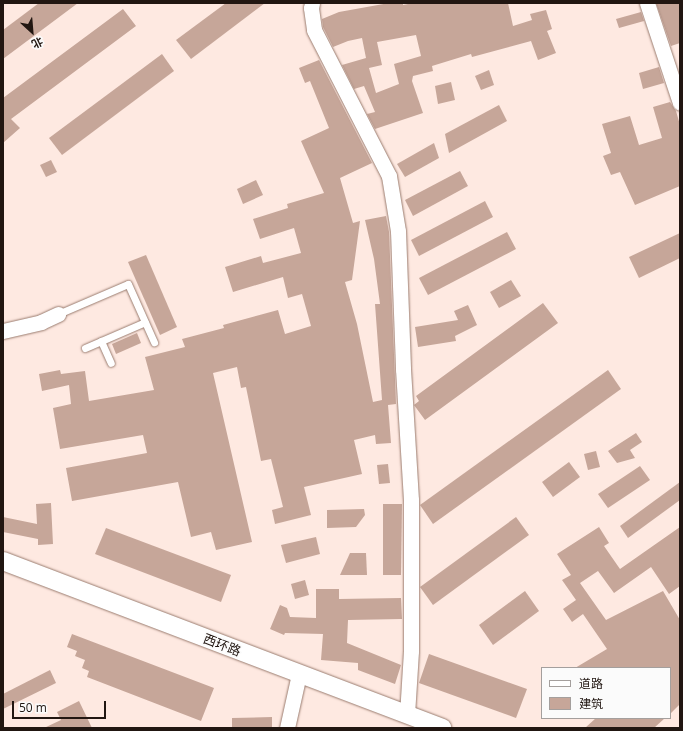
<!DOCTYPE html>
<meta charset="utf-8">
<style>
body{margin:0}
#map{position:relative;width:683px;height:731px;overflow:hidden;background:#fee9e1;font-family:"Open Sans","Noto Sans SC",sans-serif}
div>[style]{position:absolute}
.building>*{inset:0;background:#c6a699}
.roads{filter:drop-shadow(0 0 1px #9a7c6f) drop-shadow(0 0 1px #9a7c6f)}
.service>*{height:7px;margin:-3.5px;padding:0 3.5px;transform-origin:3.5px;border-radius:3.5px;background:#fff}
.minor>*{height:15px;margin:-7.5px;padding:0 7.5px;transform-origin:7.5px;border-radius:7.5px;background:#fff}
.tertiary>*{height:18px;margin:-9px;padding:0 9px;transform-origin:9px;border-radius:9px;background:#fff}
span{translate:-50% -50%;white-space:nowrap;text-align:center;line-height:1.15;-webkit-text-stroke:3px #fbfbfb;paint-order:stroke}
.street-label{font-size:13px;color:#211611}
.frame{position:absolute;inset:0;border:4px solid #211611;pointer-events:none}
.legend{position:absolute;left:541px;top:667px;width:130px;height:52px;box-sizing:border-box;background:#fbfbfb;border:1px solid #a49f9d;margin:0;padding:5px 7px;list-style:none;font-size:12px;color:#211611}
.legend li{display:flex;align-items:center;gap:8px;height:20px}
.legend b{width:20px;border:1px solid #a49f9d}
.north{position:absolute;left:12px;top:12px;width:40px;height:40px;-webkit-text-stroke:3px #fbfbfb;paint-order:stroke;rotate:154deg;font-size:11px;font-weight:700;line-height:16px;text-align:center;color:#211611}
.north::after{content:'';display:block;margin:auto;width:14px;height:18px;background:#211611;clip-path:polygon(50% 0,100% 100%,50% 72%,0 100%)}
.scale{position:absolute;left:12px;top:701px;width:94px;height:18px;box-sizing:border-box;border:2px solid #211611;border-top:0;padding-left:5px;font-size:12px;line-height:14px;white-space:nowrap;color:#211611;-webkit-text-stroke:3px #fbfbfb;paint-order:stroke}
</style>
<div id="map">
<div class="building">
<div style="clip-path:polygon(39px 3px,78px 3px,3px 59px,3px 30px)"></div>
<div style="clip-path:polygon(226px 3px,265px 3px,191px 59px,176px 40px)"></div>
<div style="clip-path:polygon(evenodd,389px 3px,403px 3px,403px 5px,413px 3px,508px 3px,513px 26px,532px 20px,530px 14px,546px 10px,552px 29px,547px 31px,556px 53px,538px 60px,531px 41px,472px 57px,471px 54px,432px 66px,433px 71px,413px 76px,412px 81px,423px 113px,375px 129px,367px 114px,375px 112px,364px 86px,354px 89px,342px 65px,366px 58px,362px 38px,348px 41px,333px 47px,323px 27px,322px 19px,339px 12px,389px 3px,416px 35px,421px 56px,394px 64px,399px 84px,376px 93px,369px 68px,382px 65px,377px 42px,416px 35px)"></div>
<div style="clip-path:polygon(656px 3px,680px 3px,680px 43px,671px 46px)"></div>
<div style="clip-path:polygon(123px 9px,136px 26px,11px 119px,20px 128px,3px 143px,3px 98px)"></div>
<div style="clip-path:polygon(641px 12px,644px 21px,619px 28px,616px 19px)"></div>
<div style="clip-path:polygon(162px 54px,174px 71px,62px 155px,49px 138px)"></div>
<div style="clip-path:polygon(319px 60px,372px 163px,340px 178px,353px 223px,360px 221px,352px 280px,345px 282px,357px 324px,373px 402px,382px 400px,375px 304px,380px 304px,374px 259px,365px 220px,386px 216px,389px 232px,396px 404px,388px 405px,391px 443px,376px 444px,375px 435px,354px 440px,362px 474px,304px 487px,311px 515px,275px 524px,272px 510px,283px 507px,271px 459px,261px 461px,246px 387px,241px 388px,237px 367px,213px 373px,252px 542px,216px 550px,211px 532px,191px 537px,178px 482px,72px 501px,66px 468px,147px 453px,143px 435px,60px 449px,53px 408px,71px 404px,69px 385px,42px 391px,39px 374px,60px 370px,61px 374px,85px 371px,89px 401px,154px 390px,145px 357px,185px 347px,182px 339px,224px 328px,223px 325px,278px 310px,285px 334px,311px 326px,302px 294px,288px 298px,283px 277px,233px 292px,225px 267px,261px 256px,263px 263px,301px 253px,294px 228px,260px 239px,253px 219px,288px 208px,287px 204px,324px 193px,301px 141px,329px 128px,310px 81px,305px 83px,299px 68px)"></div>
<div style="clip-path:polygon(659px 67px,664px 83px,643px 89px,639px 73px)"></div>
<div style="clip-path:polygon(489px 70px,494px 85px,481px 90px,475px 76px)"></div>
<div style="clip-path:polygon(451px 82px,455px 100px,438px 104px,435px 86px)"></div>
<div style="clip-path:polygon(670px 102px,676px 111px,680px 125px,680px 186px,635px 205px,620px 172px,611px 175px,603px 156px,611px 153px,602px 124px,630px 116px,639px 145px,662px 138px,653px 107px)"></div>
<div style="clip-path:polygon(499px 105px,507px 121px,449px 153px,445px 134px)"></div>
<div style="clip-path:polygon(434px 143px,439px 158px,405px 177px,397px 164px)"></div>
<div style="clip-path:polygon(51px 160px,57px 172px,46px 177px,40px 165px)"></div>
<div style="clip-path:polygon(460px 171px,468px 186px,413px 216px,405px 200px)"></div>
<div style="clip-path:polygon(256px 180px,263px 195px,243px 204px,237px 189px)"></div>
<div style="clip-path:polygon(485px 201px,493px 217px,419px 256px,411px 240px)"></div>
<div style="clip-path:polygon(507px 232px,516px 249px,428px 295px,419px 278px)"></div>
<div style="clip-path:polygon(680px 233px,680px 258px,639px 278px,629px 257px)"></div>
<div style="clip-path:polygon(146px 255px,177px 327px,160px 335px,128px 262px)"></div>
<div style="clip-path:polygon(511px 280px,521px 296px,499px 308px,490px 292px)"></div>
<div style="clip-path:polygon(543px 303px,558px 323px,425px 420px,414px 405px,419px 401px,416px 396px)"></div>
<div style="clip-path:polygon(468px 305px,477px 325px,455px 336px,456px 341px,418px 347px,415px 327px,458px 320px,454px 311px)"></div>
<div style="clip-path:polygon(137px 333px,141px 343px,116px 354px,112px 344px)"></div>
<div style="clip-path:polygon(608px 370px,621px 389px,433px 524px,420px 505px)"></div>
<div style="clip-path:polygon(636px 433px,642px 442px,630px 450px,635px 458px,617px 463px,608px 451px)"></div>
<div style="clip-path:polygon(596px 451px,600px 467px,588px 470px,584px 454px)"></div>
<div style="clip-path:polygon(569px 462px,580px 477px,553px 497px,542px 482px)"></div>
<div style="clip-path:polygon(388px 464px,390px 483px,379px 484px,377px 465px)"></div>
<div style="clip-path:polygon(640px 466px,650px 480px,608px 508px,598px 494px)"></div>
<div style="clip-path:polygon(680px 482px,680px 500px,628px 538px,620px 526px)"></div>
<div style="clip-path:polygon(51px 503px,53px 544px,38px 545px,38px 539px,3px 532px,3px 517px,37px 524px,36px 504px)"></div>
<div style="clip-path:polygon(383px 504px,402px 504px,401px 575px,383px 575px)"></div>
<div style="clip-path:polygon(364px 509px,365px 515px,356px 527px,327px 528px,327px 510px)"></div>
<div style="clip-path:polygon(516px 517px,529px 535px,433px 605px,420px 587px)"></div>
<div style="clip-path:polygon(599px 527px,609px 543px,604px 546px,620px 569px,680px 527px,680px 586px,669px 594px,651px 567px,614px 593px,598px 571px,580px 583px,606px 620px,663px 591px,680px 620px,680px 704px,670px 714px,670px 668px,575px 668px,607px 649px,583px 614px,572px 622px,563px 609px,576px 600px,562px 580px,571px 575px,557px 554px)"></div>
<div style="clip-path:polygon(106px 528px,231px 575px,221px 602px,95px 554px)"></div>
<div style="clip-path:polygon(316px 537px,320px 554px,286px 563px,281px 545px)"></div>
<div style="clip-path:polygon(350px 553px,366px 553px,367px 575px,340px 575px)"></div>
<div style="clip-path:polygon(305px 580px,309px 595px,295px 599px,291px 584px)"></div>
<div style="clip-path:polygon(316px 589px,339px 589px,339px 599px,401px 598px,402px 619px,348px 620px,347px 643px,401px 665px,395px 684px,358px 670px,358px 663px,321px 660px,323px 634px,285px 633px,284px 635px,270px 629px,280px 605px,287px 608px,290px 617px,316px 618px)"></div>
<div style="clip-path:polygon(525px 591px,539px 611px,493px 645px,479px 625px)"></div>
<div style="clip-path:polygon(72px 634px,214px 688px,201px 721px,87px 677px,89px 671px,82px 668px,85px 660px,75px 656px,77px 651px,67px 647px)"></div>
<div style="clip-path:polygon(429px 654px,527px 689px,516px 718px,419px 683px)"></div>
<div style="clip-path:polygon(50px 670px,56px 683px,3px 709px,3px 694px)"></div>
<div style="clip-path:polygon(79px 701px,92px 728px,44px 728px,61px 720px,57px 712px)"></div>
<div style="clip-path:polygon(272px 717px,272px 728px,232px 728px,232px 718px)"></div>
<div style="clip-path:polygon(596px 718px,665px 718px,654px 728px,585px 728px)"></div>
</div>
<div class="roads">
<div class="service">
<div style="left:58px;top:314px;width:76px;rotate:-23.2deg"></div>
<div style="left:128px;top:284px;width:64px;rotate:65.9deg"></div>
<div style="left:101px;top:341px;width:24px;rotate:66deg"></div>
<div style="left:85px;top:348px;width:65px;rotate:-23.4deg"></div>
</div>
<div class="minor">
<div style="left:312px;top:3px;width:5px;rotate:101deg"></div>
<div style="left:311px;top:8px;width:22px;rotate:82deg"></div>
<div style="left:314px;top:30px;width:164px;rotate:62.8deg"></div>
<div style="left:389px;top:176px;width:56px;rotate:80.7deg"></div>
<div style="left:398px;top:231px;width:138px;rotate:87.9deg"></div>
<div style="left:403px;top:369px;width:131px;rotate:86.5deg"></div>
<div style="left:411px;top:500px;width:151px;rotate:90deg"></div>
<div style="left:411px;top:651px;width:64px;rotate:93.6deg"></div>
<div style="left:647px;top:3px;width:105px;rotate:71.7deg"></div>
<div style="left:3px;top:331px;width:39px;rotate:-13deg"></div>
<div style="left:41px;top:322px;width:19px;rotate:-25deg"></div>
<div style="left:287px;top:728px;width:55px;rotate:-77.5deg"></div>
</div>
<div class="tertiary">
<div style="left:3px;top:561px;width:470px;rotate:20.8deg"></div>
</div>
</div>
<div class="street-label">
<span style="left:222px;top:645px;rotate:21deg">西环路</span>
</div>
<div class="frame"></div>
<ul class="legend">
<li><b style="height:5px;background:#fff"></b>道路</li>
<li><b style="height:11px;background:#c6a699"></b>建筑</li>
</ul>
<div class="north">北</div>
<div class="scale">50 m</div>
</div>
